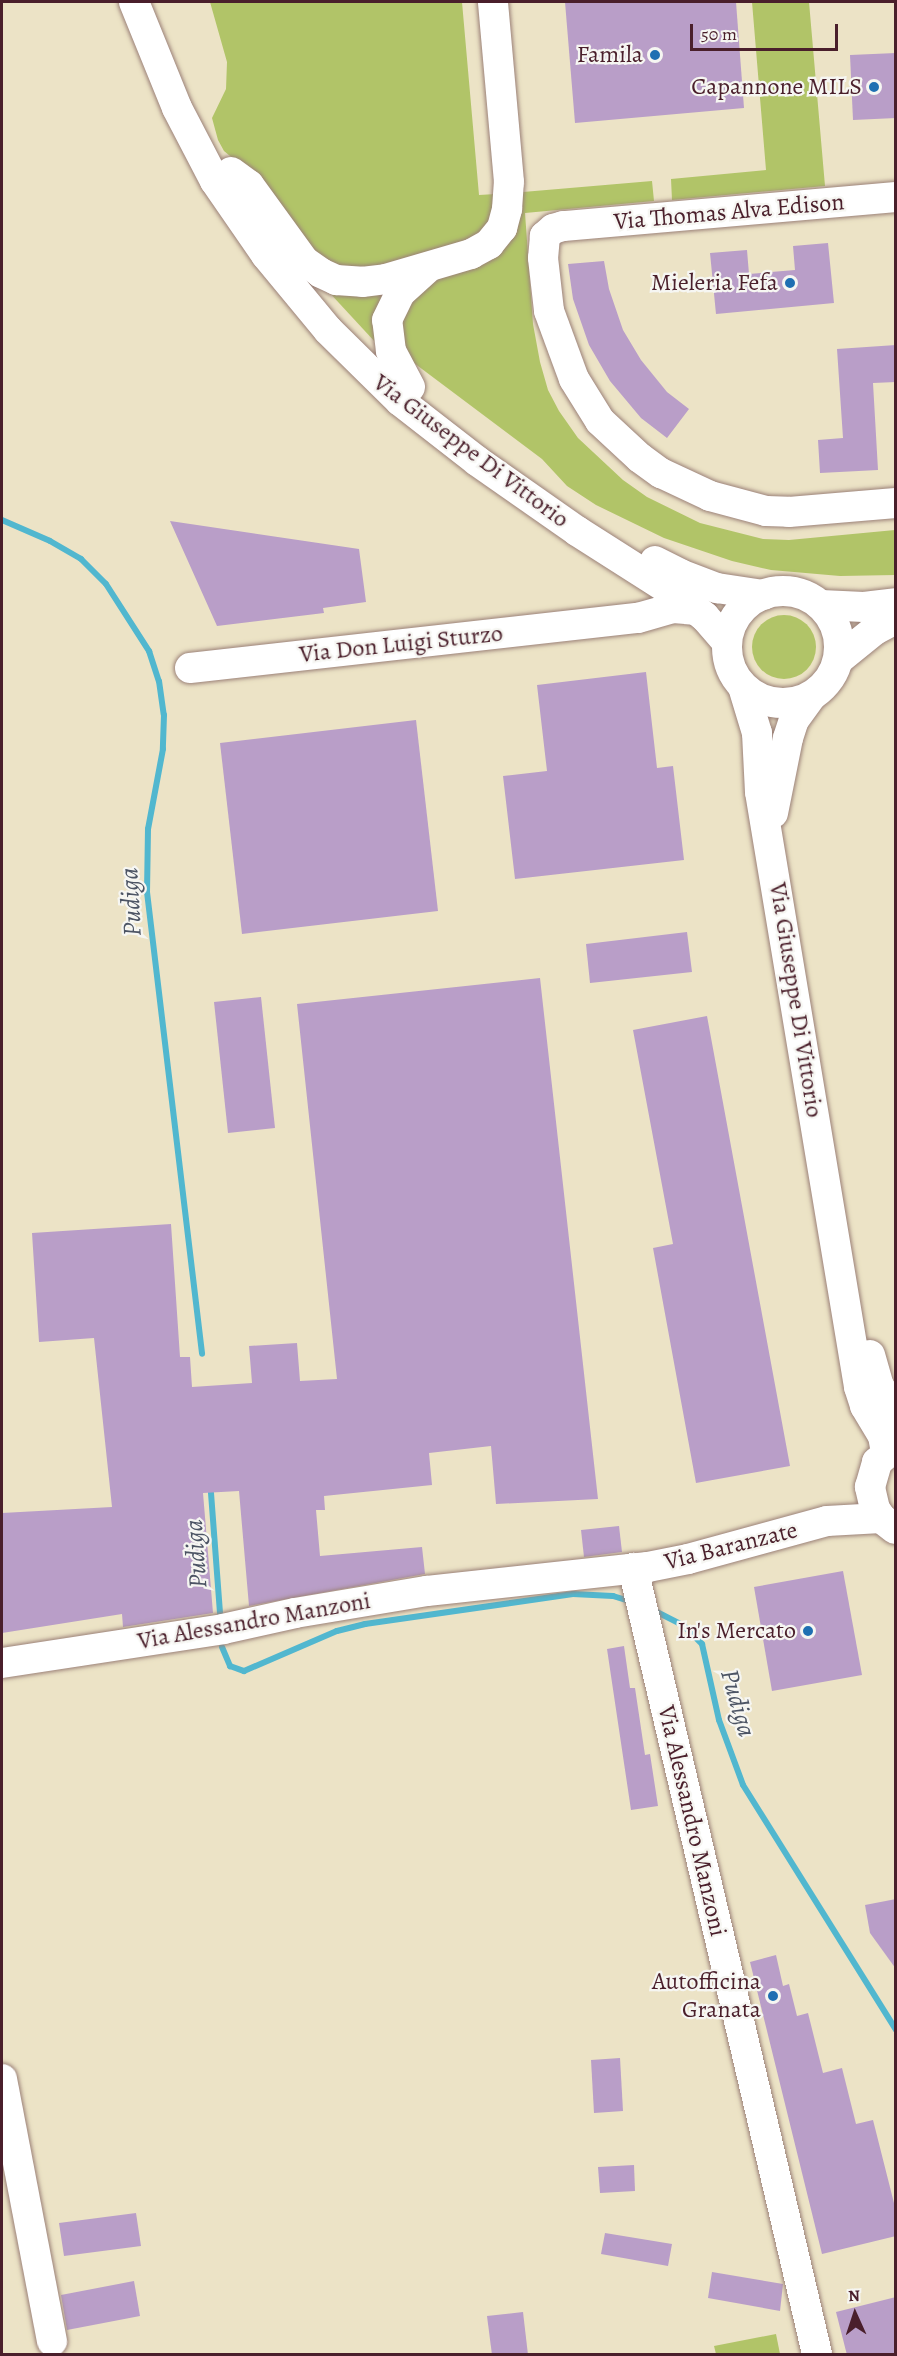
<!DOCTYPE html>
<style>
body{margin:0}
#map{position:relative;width:897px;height:2356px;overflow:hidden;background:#ece3c6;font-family:Alegreya,serif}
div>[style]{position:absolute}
.green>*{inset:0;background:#b1c468}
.round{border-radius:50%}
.stream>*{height:6px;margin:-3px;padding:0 3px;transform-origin:3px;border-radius:3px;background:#51b7cf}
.building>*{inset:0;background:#b99ec8}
.roads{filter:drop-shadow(0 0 2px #9b8178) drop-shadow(0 0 2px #9b8178)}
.minor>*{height:30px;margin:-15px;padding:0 15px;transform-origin:15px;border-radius:15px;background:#fff}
.minor>.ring{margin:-15px;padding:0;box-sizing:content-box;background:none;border:30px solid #fff;border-radius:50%}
.dots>*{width:16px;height:16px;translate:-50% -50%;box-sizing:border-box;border:3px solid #f6f6f2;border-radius:50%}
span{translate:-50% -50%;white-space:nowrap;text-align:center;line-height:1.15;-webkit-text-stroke:4.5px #f6f6f2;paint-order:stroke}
.poi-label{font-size:24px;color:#4a1f2b}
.right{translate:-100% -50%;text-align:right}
.street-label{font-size:24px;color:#4a1f2b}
.water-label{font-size:26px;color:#4c5464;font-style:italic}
.frame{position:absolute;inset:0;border:3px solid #4a1f2b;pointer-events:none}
.north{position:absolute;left:825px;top:2284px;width:60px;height:60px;-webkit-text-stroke:4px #f6f6f2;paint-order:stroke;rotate:357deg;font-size:16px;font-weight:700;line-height:24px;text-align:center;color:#4a1f2b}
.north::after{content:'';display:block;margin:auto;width:21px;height:27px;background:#4a1f2b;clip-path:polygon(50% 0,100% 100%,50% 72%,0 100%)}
.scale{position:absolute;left:690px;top:24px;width:148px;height:27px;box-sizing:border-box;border:3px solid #4a1f2b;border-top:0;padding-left:8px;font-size:18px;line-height:21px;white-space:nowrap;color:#4a1f2b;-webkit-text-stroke:4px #f6f6f2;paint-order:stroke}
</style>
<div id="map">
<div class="green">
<div style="clip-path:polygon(210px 2px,462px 2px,479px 195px,496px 194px,493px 218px,479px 233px,465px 241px,380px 269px,324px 267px,247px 170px,224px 151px,218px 140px,212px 118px,226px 89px,227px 62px)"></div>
<div style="clip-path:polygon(752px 2px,809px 2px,825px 186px,672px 200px,671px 179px,766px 170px)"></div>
<div style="clip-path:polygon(652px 181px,654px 201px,525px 213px,533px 324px,540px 362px,548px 390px,559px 411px,578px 438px,623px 480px,647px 497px,700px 523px,763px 539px,789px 540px,895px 530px,895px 575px,840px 576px,771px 570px,732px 561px,664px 538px,596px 505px,567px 486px,542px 459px,410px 360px,398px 330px,408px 295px,517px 226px,522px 212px,523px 192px)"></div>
<div style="clip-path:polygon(384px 286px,376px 343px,327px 290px)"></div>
<div class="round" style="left:752px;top:615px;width:64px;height:64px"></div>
<div style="clip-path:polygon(776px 2334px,780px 2354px,716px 2354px,714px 2346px)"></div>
</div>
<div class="stream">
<div style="left:2px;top:520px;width:52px;rotate:23.6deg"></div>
<div style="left:50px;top:541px;width:36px;rotate:30deg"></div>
<div style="left:81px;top:559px;width:35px;rotate:45deg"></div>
<div style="left:106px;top:584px;width:80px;rotate:57.3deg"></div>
<div style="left:149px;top:651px;width:32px;rotate:72deg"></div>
<div style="left:159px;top:681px;width:34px;rotate:82deg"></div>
<div style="left:164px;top:715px;width:34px;rotate:92deg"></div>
<div style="left:163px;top:749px;width:81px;rotate:100.6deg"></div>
<div style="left:148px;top:829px;width:63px;rotate:90.9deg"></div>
<div style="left:147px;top:892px;width:465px;rotate:83.2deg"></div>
<div style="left:211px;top:1493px;width:120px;rotate:85.7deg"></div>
<div style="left:653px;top:1610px;width:34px;rotate:27deg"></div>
<div style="left:683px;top:1625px;width:27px;rotate:45deg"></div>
<div style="left:702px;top:1644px;width:78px;rotate:77.4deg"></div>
<div style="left:719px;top:1720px;width:69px;rotate:69.7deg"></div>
<div style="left:743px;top:1785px;width:289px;rotate:58deg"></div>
<div style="left:222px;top:1647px;width:21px;rotate:67deg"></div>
<div style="left:230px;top:1666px;width:15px;rotate:20deg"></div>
<div style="left:244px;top:1671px;width:101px;rotate:-23.3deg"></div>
<div style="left:337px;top:1631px;width:29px;rotate:-14deg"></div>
<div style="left:365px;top:1624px;width:210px;rotate:-8.2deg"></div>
<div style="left:573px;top:1594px;width:40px;rotate:2.9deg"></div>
<div style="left:613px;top:1596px;width:21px;rotate:17deg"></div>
</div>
<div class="building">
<div style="clip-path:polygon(565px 2px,736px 2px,744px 108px,575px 123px)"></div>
<div style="clip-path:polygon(896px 53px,896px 118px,853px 120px,850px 55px)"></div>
<div style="clip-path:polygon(828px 243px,834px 303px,716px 314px,710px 253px,747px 250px,749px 274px,795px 270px,793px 246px)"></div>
<div style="clip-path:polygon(604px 261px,609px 289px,623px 330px,641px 360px,667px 392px,689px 409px,667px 438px,641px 418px,610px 381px,589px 345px,573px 299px,568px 264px)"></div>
<div style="clip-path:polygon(896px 345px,896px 382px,873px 383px,878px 470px,820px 473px,818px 440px,843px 438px,837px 349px)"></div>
<div style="clip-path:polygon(170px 521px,359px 549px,366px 602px,323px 608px,324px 613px,217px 626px)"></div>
<div style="clip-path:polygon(646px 672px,657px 768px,673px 766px,684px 860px,515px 879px,503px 776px,547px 771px,537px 685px)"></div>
<div style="clip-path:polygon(416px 720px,438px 911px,242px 934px,220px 743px)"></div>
<div style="clip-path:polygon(687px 932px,692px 972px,590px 983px,586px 944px)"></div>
<div style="clip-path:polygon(540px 978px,598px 1499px,496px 1504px,491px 1446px,429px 1453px,432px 1485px,324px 1496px,325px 1510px,316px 1510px,320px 1556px,422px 1547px,425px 1574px,249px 1606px,239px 1491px,203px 1493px,213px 1613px,123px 1627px,122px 1614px,2px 1633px,2px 1513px,112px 1507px,94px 1338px,39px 1342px,32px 1233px,171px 1224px,180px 1357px,190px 1357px,192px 1387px,252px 1383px,249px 1346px,297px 1343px,300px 1381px,337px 1379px,297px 1004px)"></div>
<div style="clip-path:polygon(261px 997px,275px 1128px,228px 1133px,214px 1002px)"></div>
<div style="clip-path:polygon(707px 1016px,790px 1466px,696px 1483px,653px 1248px,673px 1244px,633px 1030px)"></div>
<div style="clip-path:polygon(619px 1526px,622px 1552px,584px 1557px,581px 1530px)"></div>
<div style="clip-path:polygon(843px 1571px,862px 1675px,772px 1691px,754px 1587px)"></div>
<div style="clip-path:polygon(624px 1646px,630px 1688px,635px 1688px,645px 1755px,650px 1754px,658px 1806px,631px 1810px,607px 1649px)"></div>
<div style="clip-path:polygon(896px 1899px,896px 1969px,870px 1933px,865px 1905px)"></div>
<div style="clip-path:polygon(776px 1955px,783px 1986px,789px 1984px,797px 2016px,808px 2013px,823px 2073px,842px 2068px,856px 2124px,873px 2120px,896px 2211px,896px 2236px,822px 2254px,750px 1962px)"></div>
<div style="clip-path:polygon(620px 2058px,623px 2111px,594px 2113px,591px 2060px)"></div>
<div style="clip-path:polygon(634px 2165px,635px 2191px,600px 2193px,598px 2167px)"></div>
<div style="clip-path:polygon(136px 2213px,141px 2246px,64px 2256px,59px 2223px)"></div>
<div style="clip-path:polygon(605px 2233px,672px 2244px,668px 2266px,601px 2254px)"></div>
<div style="clip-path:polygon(712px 2272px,783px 2284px,780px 2311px,708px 2298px)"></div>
<div style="clip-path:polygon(134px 2281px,140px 2316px,67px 2330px,61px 2295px)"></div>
<div style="clip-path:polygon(896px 2297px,896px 2355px,847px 2355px,836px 2312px)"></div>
<div style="clip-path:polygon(523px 2312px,528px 2355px,492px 2355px,487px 2316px)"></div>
</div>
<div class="roads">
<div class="minor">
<div style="left:134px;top:2px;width:114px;rotate:67.9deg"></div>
<div style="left:177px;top:108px;width:82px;rotate:62.5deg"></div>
<div style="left:215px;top:181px;width:90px;rotate:55.4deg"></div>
<div style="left:266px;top:255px;width:97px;rotate:50.4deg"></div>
<div style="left:328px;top:330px;width:101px;rotate:44.6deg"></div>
<div style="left:400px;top:401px;width:98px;rotate:37.9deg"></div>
<div style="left:477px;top:461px;width:122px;rotate:35deg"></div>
<div style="left:577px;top:531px;width:121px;rotate:32.5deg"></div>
<div style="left:679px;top:596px;width:33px;rotate:39deg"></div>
<div style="left:705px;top:617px;width:33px;rotate:49deg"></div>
<div style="left:231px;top:172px;width:22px;rotate:36deg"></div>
<div style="left:249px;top:185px;width:94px;rotate:54.1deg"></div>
<div style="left:304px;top:261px;width:21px;rotate:35deg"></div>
<div style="left:321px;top:273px;width:17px;rotate:25deg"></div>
<div style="left:336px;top:280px;width:26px;rotate:4deg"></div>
<div style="left:362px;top:282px;width:24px;rotate:-7deg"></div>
<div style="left:386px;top:279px;width:89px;rotate:-16.4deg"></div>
<div style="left:471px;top:254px;width:21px;rotate:-29deg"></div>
<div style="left:489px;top:244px;width:21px;rotate:-51deg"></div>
<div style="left:502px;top:228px;width:20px;rotate:-75deg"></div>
<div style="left:507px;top:209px;width:27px;rotate:-86deg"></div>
<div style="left:509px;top:182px;width:181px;rotate:-95.1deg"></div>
<div style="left:896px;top:197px;width:334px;rotate:175deg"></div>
<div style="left:563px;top:226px;width:10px;rotate:163deg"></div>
<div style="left:553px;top:229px;width:11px;rotate:139deg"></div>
<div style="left:545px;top:236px;width:22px;rotate:95deg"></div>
<div style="left:543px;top:258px;width:53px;rotate:83.5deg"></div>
<div style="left:549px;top:311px;width:72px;rotate:69.8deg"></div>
<div style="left:574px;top:379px;width:49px;rotate:58.2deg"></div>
<div style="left:600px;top:421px;width:54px;rotate:42.8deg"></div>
<div style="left:640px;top:458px;width:26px;rotate:36deg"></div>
<div style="left:661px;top:473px;width:54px;rotate:25.1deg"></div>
<div style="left:710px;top:496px;width:58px;rotate:15deg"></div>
<div style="left:766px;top:511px;width:23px;rotate:2deg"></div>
<div style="left:789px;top:512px;width:107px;rotate:-4.8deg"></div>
<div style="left:410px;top:387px;width:41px;rotate:-117.8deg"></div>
<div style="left:391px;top:351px;width:31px;rotate:-97deg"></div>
<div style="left:387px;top:320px;width:30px;rotate:-64deg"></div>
<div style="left:400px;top:293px;width:36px;rotate:-42deg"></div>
<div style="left:655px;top:561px;width:28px;rotate:27deg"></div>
<div style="left:680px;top:574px;width:40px;rotate:21deg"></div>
<div style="left:717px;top:588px;width:47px;rotate:8.7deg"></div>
<div class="ring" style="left:727px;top:591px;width:82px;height:82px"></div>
<div style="left:821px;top:605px;width:43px;rotate:2.7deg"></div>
<div style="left:864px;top:607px;width:32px;rotate:-7deg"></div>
<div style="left:839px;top:659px;width:46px;rotate:-38.9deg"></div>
<div style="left:875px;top:630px;width:24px;rotate:-28deg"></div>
<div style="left:190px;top:668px;width:451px;rotate:-6.4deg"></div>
<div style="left:638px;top:618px;width:36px;rotate:-16deg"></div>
<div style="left:673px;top:608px;width:24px;rotate:5deg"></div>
<div style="left:743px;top:687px;width:48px;rotate:73.1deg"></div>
<div style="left:757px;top:733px;width:59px;rotate:87.1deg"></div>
<div style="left:760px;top:792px;width:603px;rotate:80.55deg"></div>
<div style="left:859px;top:1387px;width:20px;rotate:72deg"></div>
<div style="left:865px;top:1406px;width:35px;rotate:59deg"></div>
<div style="left:883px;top:1436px;width:17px;rotate:80deg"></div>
<div style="left:773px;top:813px;width:76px;rotate:-78.7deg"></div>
<div style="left:788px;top:738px;width:19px;rotate:-72deg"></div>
<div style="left:794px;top:720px;width:29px;rotate:-54deg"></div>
<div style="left:870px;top:1355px;width:32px;rotate:74deg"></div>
<div style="left:879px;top:1386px;width:32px;rotate:58deg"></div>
<div style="left:895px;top:1529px;width:18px;rotate:-142deg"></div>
<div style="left:881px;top:1518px;width:11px;rotate:-124deg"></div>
<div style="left:875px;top:1509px;width:23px;rotate:-103deg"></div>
<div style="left:870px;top:1487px;width:26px;rotate:-74deg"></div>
<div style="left:877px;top:1462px;width:25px;rotate:-40deg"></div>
<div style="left:633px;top:1568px;width:807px;rotate:76.82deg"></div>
<div style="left:2px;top:1663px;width:224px;rotate:-8.7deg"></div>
<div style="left:223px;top:1629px;width:74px;rotate:-12.5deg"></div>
<div style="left:295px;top:1613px;width:134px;rotate:-9.5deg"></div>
<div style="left:427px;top:1591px;width:222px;rotate:-6.2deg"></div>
<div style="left:648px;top:1567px;width:41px;rotate:-11.3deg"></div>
<div style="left:688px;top:1559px;width:144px;rotate:-15.3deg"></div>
<div style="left:827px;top:1521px;width:54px;rotate:-3.2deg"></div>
<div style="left:2px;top:2079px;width:267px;rotate:79.2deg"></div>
</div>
</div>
<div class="dots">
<div style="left:655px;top:55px;background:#1f6fb2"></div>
<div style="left:874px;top:87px;background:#1f6fb2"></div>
<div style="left:790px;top:283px;background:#1f6fb2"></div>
<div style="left:808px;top:1631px;background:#1f6fb2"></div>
<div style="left:773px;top:1996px;background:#1f6fb2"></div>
</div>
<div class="poi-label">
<span class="right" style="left:643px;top:55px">Famila</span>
<span class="right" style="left:862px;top:87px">Capannone MILS</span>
<span class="right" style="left:778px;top:283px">Mieleria Fefa</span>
<span class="right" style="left:796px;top:1631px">In's Mercato</span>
<span class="right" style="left:761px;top:1996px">Autofficina<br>Granata</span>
</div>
<div class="street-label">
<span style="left:729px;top:212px;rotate:-5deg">Via Thomas Alva Edison</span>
<span style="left:471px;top:451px;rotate:37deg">Via Giuseppe Di Vittorio</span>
<span style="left:401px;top:644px;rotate:-6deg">Via Don Luigi Sturzo</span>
<span style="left:796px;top:1000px;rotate:81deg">Via Giuseppe Di Vittorio</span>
<span style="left:731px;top:1546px;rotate:-14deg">Via Baranzate</span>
<span style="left:254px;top:1621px;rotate:-10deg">Via Alessandro Manzoni</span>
<span style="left:692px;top:1821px;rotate:77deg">Via Alessandro Manzoni</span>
</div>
<div class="water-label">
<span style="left:131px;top:902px;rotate:-93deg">Pudiga</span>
<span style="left:196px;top:1554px;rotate:-94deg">Pudiga</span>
<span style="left:738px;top:1703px;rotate:74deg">Pudiga</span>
</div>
<div class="frame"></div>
<div class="north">N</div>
<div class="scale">50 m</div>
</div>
